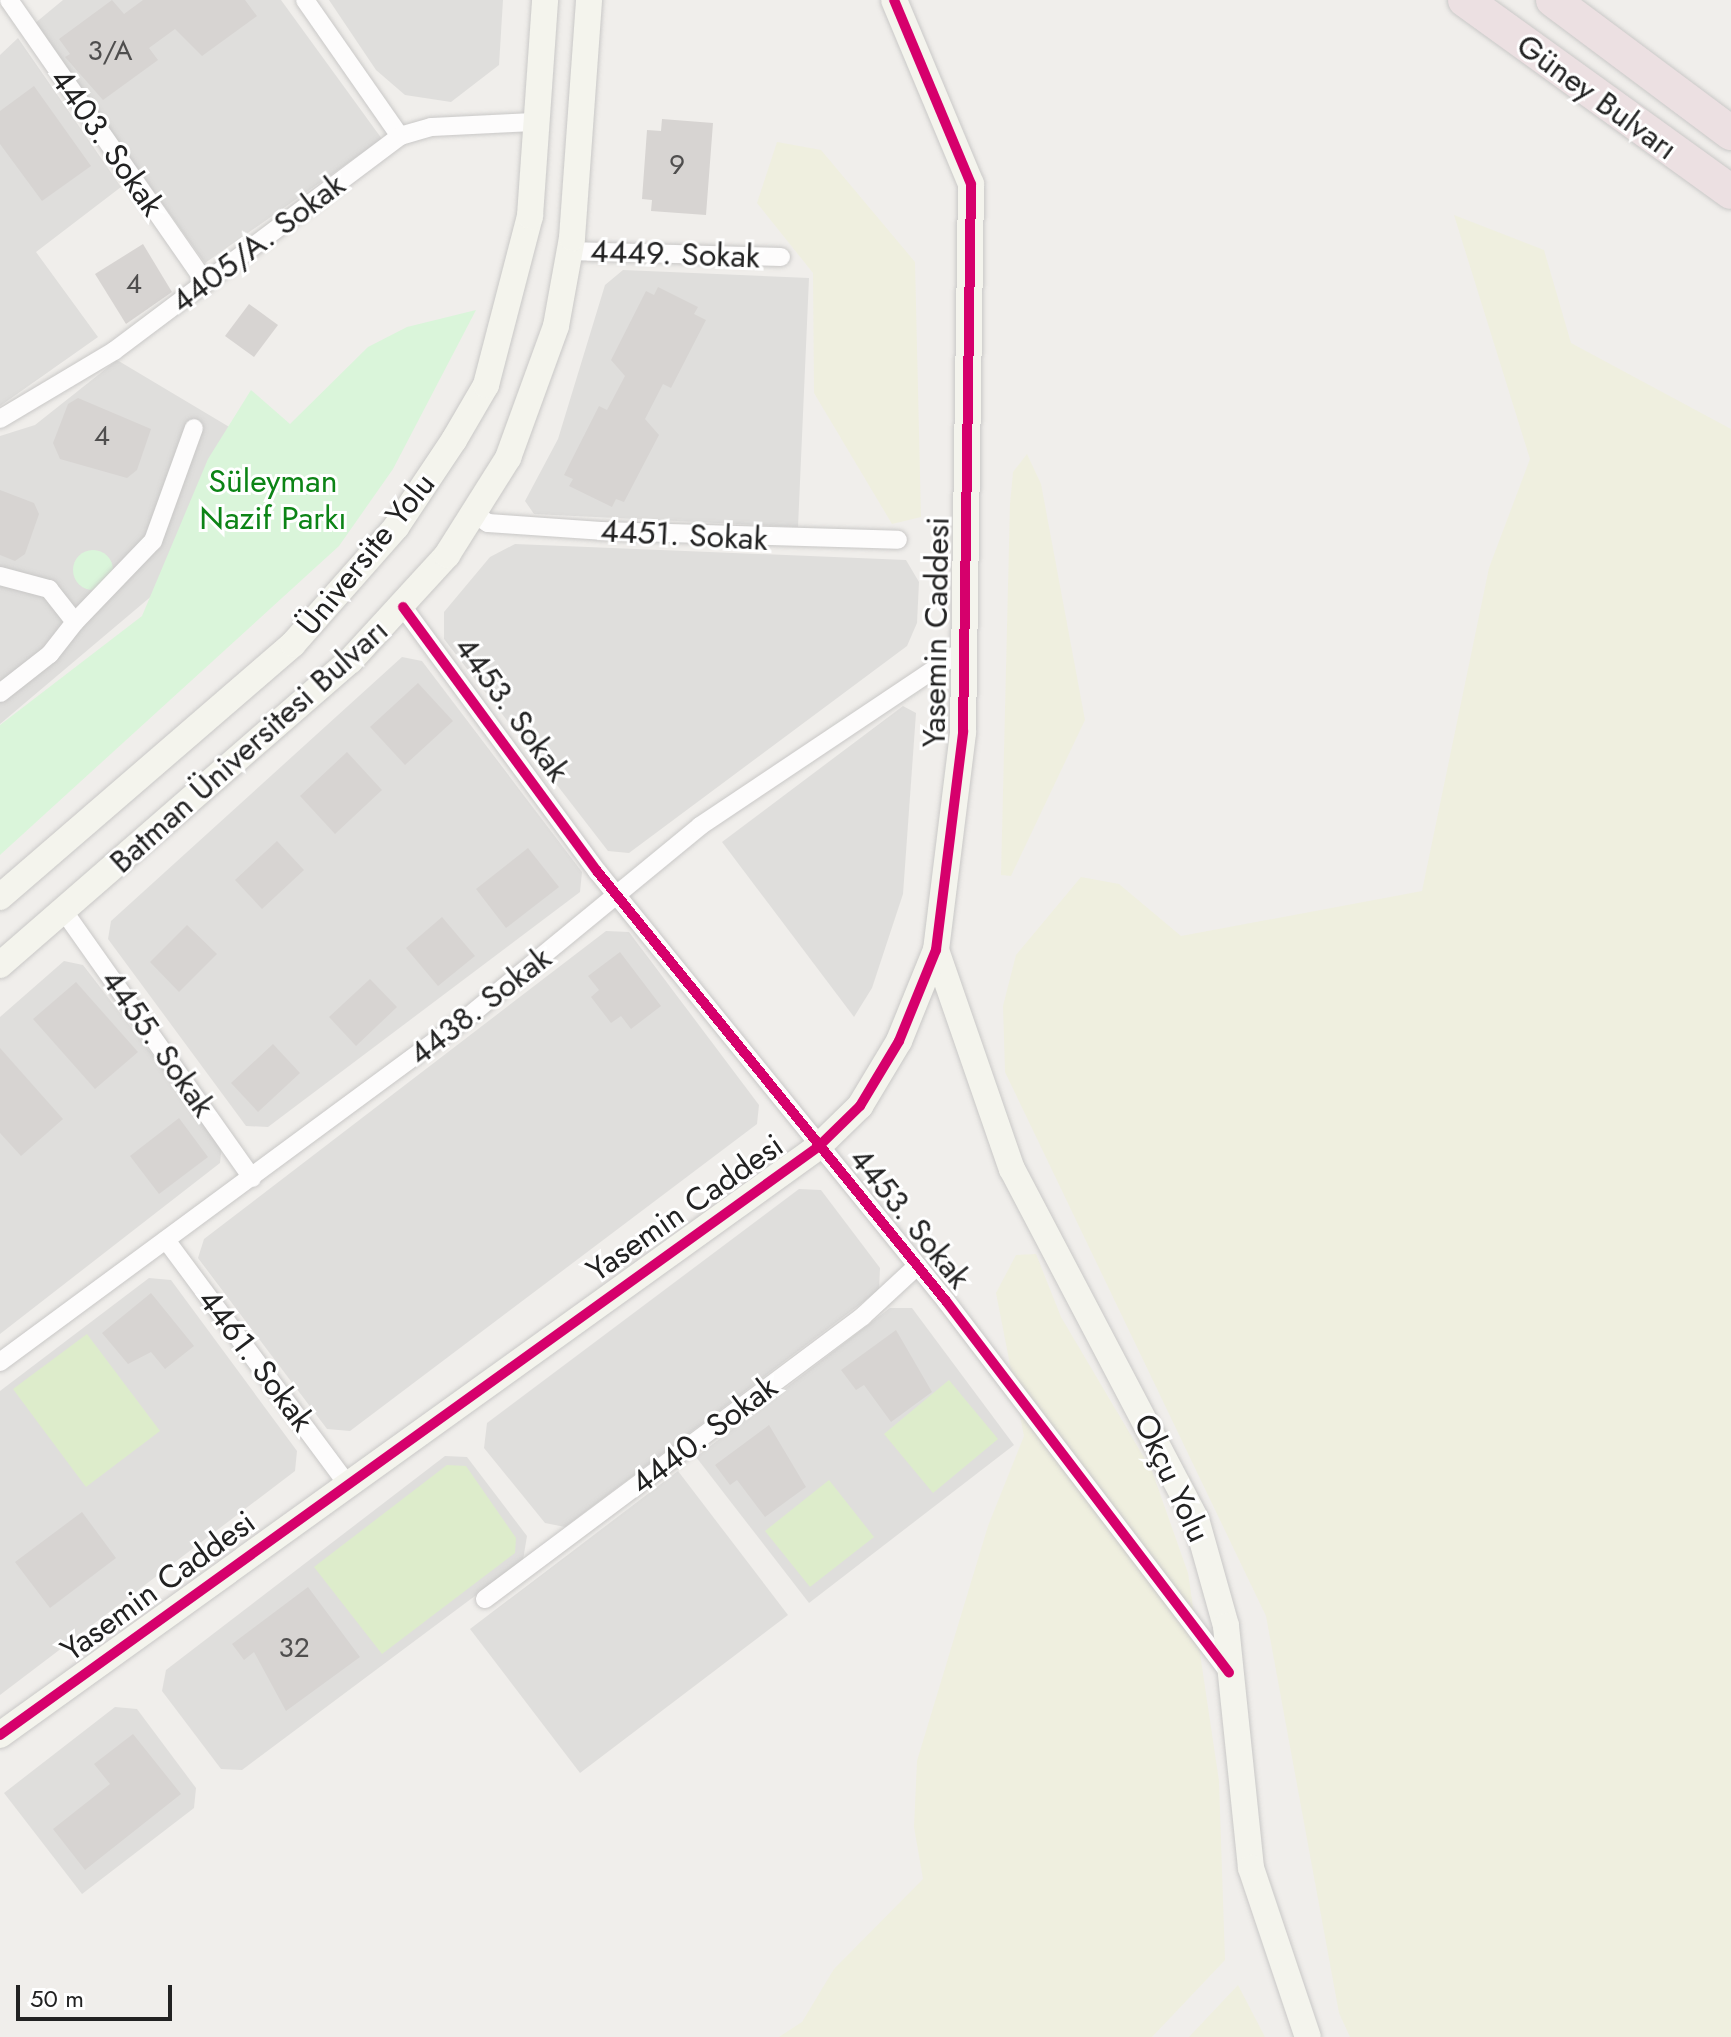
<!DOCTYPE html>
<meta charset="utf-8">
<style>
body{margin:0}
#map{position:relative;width:1731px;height:2037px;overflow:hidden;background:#f0eeeb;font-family:Jost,sans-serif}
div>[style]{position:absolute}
.residential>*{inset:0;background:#dfdedc}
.farmland>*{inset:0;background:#efefdf}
.grass>*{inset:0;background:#ddeccb}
.park>*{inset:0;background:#daf5da}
.round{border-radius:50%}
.building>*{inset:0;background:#d7d4d2}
.roads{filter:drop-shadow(0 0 2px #c9c8c7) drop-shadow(0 0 2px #c9c8c7)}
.street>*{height:18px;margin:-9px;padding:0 9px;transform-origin:9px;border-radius:9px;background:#fdfcfc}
.secondary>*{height:26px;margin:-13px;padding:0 13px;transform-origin:13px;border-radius:13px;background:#f4f4ed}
.highway>*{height:34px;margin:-17px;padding:0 17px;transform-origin:17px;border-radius:17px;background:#ece0e2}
.cycleway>*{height:10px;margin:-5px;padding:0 5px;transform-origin:5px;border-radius:5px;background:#d6006c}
span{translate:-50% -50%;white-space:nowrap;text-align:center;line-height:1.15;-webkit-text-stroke:6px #fff;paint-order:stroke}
.number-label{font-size:28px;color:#4f4e4e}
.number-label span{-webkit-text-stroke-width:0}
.street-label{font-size:32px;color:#222}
.park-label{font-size:32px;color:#0c8416}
.scale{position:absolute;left:16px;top:1985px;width:156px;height:36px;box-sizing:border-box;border:4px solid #222;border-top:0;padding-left:10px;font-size:24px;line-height:28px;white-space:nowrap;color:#222;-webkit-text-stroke:6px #fff;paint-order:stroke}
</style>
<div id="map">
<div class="residential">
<div style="clip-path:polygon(63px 0,281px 0,382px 139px,205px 263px,34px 24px)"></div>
<div style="clip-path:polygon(329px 0,503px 0,499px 65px,451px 102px,405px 95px,376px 70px)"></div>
<div style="clip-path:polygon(18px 38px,121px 187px,36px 252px,98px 337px,0 406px,0 55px)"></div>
<div style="clip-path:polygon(623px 270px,809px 278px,798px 527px,534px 514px,525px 501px,558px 439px,605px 285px)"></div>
<div style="clip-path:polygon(117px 360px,236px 431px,154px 594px,0 724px,0 436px,35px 425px)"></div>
<div style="clip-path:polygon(515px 544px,906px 560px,919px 582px,917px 623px,907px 646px,629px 853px,608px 851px,444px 639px,444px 612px,490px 557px)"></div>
<div style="clip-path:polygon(402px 657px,422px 661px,582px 872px,580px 892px,268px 1127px,246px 1126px,108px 939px,111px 921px)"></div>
<div style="clip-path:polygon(903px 706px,916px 713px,903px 894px,872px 988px,854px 1017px,722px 842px)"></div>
<div style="clip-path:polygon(606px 931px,629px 932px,759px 1105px,757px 1124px,350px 1431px,327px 1429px,198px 1258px,204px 1239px)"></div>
<div style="clip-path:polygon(64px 961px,83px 965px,222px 1145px,220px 1163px,0 1334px,0 1017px)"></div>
<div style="clip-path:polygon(799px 1189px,821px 1190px,880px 1268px,879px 1290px,565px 1527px,545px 1523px,484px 1448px,487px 1423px)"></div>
<div style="clip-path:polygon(149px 1278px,171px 1280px,297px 1451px,295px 1471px,0 1695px,0 1391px)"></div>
<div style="clip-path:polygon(890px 1308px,912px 1308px,1014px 1445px,809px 1603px,696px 1457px)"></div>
<div style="clip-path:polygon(445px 1456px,467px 1457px,527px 1536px,523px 1560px,242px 1770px,221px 1769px,162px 1691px,166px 1670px)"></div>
<div style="clip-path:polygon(678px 1471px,788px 1615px,580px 1773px,470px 1629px)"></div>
<div style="clip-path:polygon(115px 1707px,137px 1709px,196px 1788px,194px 1808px,82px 1894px,4px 1793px)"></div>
</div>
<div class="farmland">
<div style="clip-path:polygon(777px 142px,821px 150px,915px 262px,921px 517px,892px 524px,814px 393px,813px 273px,757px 203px)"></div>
<div style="clip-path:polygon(1454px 215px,1544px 250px,1571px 343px,1731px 429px,1731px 2037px,1350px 2037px,1339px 2013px,1266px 1616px,1005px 1072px,1003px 1006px,1016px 955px,1081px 877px,1119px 884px,1181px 936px,1422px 891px,1489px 568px,1530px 459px)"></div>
<div style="clip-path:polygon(1027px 454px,1041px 484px,1085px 720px,1011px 876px,1001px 875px,1010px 504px,1013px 472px)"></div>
<div style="clip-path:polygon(1036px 1254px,1061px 1317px,1152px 1471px,1188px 1573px,1219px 1781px,1225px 1960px,1152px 2037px,779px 2037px,802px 2022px,834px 1969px,923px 1879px,914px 1827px,917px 1761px,988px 1526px,1024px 1436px,996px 1293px,1016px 1255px)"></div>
<div style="clip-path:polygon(1238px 1985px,1265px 2037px,1189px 2037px)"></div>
</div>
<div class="grass">
<div style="clip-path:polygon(87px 1334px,160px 1431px,86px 1487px,13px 1389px)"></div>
<div style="clip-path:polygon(949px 1380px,998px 1439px,933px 1493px,884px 1434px)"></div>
<div style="clip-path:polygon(447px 1465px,466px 1466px,516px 1538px,515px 1553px,382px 1654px,314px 1567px)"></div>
<div style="clip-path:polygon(829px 1480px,874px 1537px,810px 1587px,765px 1531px)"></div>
</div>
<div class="park">
<div style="clip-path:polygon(476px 310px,393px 469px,339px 546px,0 855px,0 725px,142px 616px,208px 459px,251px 390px,290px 424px,368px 347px,407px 327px)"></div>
<div class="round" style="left:73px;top:550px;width:40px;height:40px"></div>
</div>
<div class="building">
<div style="clip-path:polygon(112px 0,124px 14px,143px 0,245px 0,257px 16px,202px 56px,175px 29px,149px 48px,158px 60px,103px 100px,65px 57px,70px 54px,59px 39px)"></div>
<div style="clip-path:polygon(34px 86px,91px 166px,42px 201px,0 144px,0 111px)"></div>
<div style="clip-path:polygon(662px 119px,713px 123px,706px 215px,651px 211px,652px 200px,642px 199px,647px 130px,661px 131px)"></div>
<div style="clip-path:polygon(143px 244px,172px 292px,126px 324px,95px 274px)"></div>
<div style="clip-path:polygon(658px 287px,698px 307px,694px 314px,706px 320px,671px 388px,663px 384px,645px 419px,659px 435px,624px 502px,616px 499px,612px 507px,569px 486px,573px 479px,564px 475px,599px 406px,607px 410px,625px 376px,611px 360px,646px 291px,654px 295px)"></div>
<div style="clip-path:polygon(249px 304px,278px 325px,254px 357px,225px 336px)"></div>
<div style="clip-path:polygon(78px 398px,151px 429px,137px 470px,127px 478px,60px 459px,53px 443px,68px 404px)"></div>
<div style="clip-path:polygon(0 490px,34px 503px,39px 514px,25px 554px,15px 561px,0 555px)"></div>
<div style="clip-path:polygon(418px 683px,453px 721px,405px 765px,370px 727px)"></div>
<div style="clip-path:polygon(347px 752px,382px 790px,335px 834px,300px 796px)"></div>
<div style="clip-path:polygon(277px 841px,304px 870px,262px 909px,235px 880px)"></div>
<div style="clip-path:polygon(528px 848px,559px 887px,506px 928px,476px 889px)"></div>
<div style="clip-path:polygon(442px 917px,475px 956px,438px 986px,406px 948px)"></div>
<div style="clip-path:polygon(187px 925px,217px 954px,179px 992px,150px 962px)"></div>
<div style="clip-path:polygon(620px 952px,661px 1006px,631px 1029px,621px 1016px,611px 1023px,591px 997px,599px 990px,588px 976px)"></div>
<div style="clip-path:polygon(370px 979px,397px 1007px,356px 1046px,329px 1017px)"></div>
<div style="clip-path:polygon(76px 982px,138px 1052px,95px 1089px,33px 1019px)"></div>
<div style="clip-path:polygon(273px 1044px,300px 1073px,258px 1112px,231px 1083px)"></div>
<div style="clip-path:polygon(0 1048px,63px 1119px,21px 1156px,0 1133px)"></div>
<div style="clip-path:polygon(179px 1118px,208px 1157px,159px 1194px,130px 1156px)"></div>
<div style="clip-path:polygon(151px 1293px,194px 1346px,165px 1369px,151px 1352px,128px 1364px,102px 1333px)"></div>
<div style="clip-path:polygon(896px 1330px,932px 1392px,891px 1422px,864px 1385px,856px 1390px,841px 1370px)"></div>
<div style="clip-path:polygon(769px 1425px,806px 1487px,765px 1517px,737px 1480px,730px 1485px,715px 1465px)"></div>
<div style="clip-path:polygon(82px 1512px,116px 1558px,50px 1608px,15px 1562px)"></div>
<div style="clip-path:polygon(308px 1587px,360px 1657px,286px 1711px,254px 1652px,244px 1660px,232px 1644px)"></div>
<div style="clip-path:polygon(133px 1734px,181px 1794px,85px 1870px,53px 1829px,110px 1784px,94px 1764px)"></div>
</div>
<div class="roads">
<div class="street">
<div style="left:9px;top:0;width:345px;rotate:55.2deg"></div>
<div style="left:305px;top:0;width:166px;rotate:55.1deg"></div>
<div style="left:569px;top:251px;width:212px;rotate:1.6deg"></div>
<div style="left:0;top:419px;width:133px;rotate:-30.8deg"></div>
<div style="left:114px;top:351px;width:358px;rotate:-36.9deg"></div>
<div style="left:400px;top:136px;width:32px;rotate:-16deg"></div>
<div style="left:431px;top:127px;width:103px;rotate:-2.8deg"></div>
<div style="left:473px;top:513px;width:18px;rotate:34deg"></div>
<div style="left:488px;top:523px;width:113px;rotate:4deg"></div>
<div style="left:601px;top:531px;width:297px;rotate:1.7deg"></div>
<div style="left:0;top:576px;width:51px;rotate:14.9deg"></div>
<div style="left:49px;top:589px;width:42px;rotate:51.8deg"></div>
<div style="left:75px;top:622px;width:41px;rotate:128deg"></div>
<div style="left:50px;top:654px;width:63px;rotate:142deg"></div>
<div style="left:403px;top:607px;width:328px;rotate:53.7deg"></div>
<div style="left:597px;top:871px;width:554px;rotate:50.94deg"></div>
<div style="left:946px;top:1301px;width:467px;rotate:52.7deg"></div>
<div style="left:75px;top:622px;width:112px;rotate:-46.1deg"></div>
<div style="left:153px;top:541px;width:120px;rotate:-70.1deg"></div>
<div style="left:63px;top:910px;width:328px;rotate:54.8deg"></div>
<div style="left:166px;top:1240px;width:300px;rotate:53.4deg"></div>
<div style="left:0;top:1362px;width:583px;rotate:-36.42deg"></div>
<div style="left:469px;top:1016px;width:299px;rotate:-39.4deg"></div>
<div style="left:700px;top:826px;width:313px;rotate:-33.8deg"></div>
<div style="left:485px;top:1599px;width:472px;rotate:-36.8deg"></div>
<div style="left:863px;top:1316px;width:74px;rotate:-42.8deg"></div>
</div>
<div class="secondary">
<div style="left:0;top:897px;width:387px;rotate:-40.8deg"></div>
<div style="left:293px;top:644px;width:156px;rotate:-48.6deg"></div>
<div style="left:396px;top:527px;width:105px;rotate:-56.3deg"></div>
<div style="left:454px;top:440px;width:64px;rotate:-59.8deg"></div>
<div style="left:486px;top:385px;width:175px;rotate:-75.4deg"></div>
<div style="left:530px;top:216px;width:217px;rotate:-86deg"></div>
<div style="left:936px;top:950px;width:232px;rotate:70.9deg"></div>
<div style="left:1012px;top:1169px;width:395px;rotate:62.3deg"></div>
<div style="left:1196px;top:1519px;width:111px;rotate:74.3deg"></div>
<div style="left:1226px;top:1626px;width:243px;rotate:84.1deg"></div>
<div style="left:1251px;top:1868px;width:178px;rotate:71.4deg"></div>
<div style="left:0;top:965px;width:464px;rotate:-41deg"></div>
<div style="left:350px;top:661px;width:144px;rotate:-47.5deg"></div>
<div style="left:447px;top:555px;width:115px;rotate:-57.8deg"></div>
<div style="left:508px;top:458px;width:140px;rotate:-70deg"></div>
<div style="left:556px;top:326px;width:89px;rotate:-79.7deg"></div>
<div style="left:572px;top:238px;width:239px;rotate:-85.9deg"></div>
<div style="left:0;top:1735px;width:1007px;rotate:-35.71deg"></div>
<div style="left:818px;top:1147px;width:59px;rotate:-44.3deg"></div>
<div style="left:860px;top:1106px;width:76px;rotate:-59deg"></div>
<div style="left:899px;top:1041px;width:98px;rotate:-67.9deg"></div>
<div style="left:936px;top:950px;width:220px;rotate:-82.9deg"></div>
<div style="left:963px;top:732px;width:548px;rotate:-89.16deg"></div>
<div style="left:971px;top:184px;width:199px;rotate:-112.7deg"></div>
</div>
<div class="highway">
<div style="left:1465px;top:0;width:328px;rotate:35.8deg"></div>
<div style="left:1553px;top:0;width:222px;rotate:36.8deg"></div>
</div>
</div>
<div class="cycleway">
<div style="left:403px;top:607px;width:328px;rotate:53.7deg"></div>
<div style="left:597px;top:871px;width:554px;rotate:50.94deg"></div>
<div style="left:946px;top:1301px;width:467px;rotate:52.7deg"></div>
<div style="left:0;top:1735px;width:1007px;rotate:-35.71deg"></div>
<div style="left:818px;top:1147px;width:59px;rotate:-44.3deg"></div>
<div style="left:860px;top:1106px;width:76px;rotate:-59deg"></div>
<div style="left:899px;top:1041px;width:98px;rotate:-67.9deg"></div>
<div style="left:936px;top:950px;width:220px;rotate:-82.9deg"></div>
<div style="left:963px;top:732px;width:548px;rotate:-89.16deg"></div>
<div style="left:971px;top:184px;width:199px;rotate:-112.7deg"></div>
</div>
<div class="number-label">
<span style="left:110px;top:51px">3/A</span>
<span style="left:677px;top:165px">9</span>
<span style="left:134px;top:284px">4</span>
<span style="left:102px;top:436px">4</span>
<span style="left:294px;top:1648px">32</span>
</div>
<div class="street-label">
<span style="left:1597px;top:97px;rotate:36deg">Güney Bulvarı</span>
<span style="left:107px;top:142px;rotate:55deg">4403. Sokak</span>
<span style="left:258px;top:243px;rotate:-37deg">4405/A. Sokak</span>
<span style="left:675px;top:254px;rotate:2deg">4449. Sokak</span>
<span style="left:684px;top:535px;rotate:3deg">4451. Sokak</span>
<span style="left:366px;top:554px;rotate:-51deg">Üniversite Yolu</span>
<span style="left:936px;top:632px;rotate:-89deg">Yasemin Caddesi</span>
<span style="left:512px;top:709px;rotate:54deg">4453. Sokak</span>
<span style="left:249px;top:746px;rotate:-42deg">Batman Üniversitesi Bulvarı</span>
<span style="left:480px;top:1006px;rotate:-38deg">4438. Sokak</span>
<span style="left:158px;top:1043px;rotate:55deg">4455. Sokak</span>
<span style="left:685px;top:1208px;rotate:-35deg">Yasemin Caddesi</span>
<span style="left:910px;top:1218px;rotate:51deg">4453. Sokak</span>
<span style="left:256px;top:1360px;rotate:53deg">4461. Sokak</span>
<span style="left:704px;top:1435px;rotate:-37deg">4440. Sokak</span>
<span style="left:1172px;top:1478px;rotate:65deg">Okçu Yolu</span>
<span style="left:158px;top:1586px;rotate:-36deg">Yasemin Caddesi</span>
</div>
<div class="park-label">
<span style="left:273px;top:500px">Süleyman<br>Nazif Parkı</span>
</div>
<div class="scale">50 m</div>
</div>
